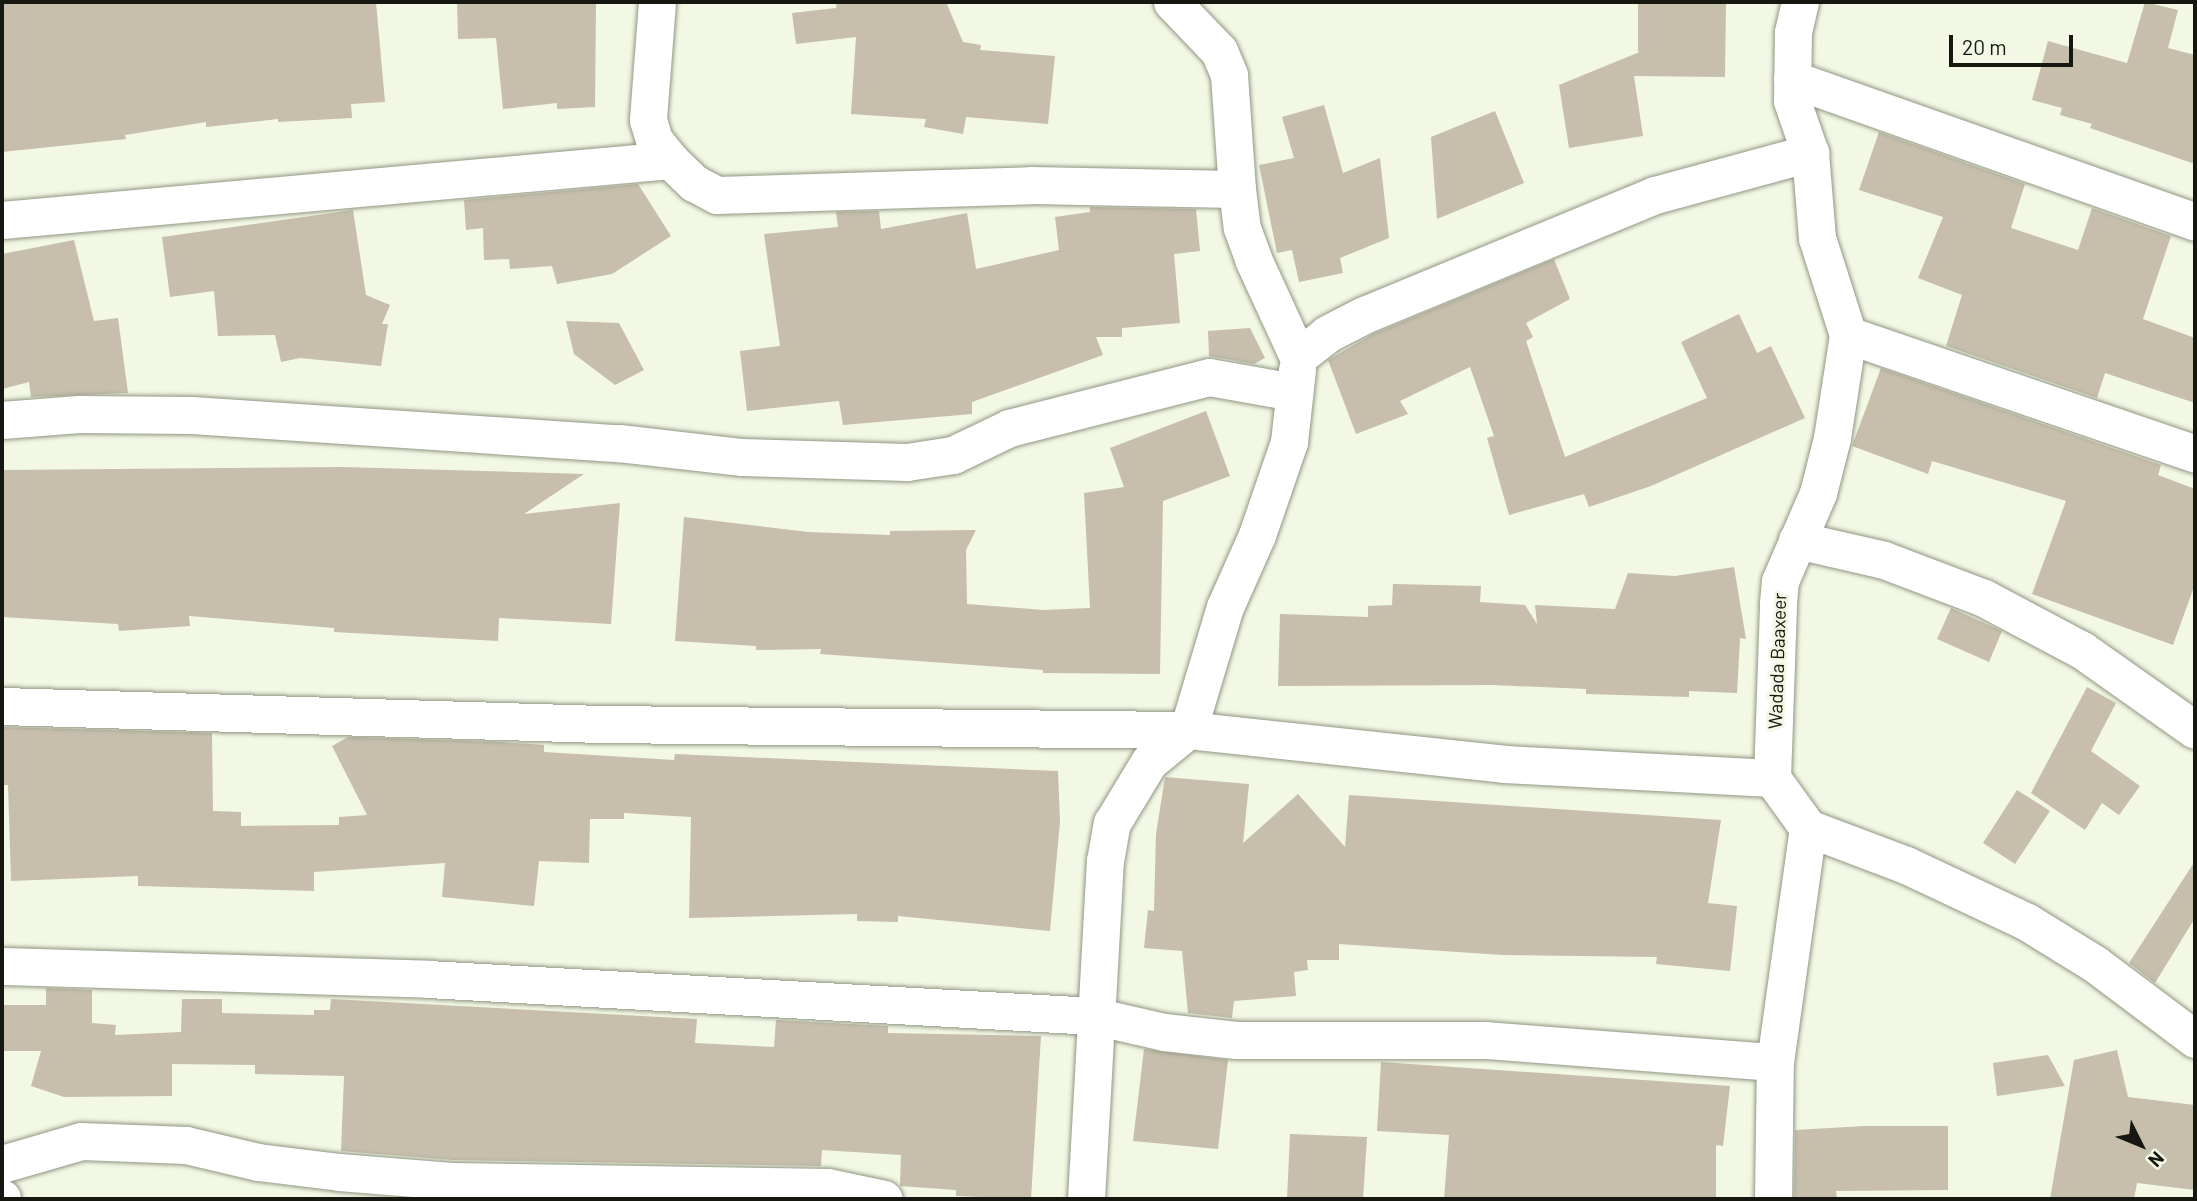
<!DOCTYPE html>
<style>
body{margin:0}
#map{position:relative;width:2197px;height:1201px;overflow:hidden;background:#f2f8e4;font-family:Barlow,sans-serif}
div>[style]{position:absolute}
.building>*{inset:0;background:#c7beac}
.roads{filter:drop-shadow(0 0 2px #919684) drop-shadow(0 0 2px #919684)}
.street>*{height:37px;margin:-18.5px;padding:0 18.5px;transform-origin:18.5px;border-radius:18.5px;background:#fff}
span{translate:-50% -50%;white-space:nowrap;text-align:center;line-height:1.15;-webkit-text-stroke:6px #f2f8e4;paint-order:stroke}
.street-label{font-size:19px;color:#151710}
.frame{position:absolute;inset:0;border:4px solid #151710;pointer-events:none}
.north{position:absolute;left:2106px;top:1110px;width:70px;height:70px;-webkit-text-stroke:5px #f2f8e4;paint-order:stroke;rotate:133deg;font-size:19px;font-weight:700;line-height:28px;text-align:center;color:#151710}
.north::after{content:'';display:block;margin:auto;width:24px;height:32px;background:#151710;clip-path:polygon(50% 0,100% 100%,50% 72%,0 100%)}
.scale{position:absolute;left:1949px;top:35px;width:124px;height:32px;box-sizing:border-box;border:4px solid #151710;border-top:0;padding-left:9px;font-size:21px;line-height:24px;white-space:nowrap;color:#151710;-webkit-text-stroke:5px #f2f8e4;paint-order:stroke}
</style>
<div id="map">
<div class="building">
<div style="clip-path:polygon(2px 2px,376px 2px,385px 102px,351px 104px,352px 118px,278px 122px,278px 119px,206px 127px,206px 122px,125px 135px,126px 139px,2px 152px)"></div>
<div style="clip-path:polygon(457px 2px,596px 2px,595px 107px,557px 109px,557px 103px,503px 109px,496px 38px,458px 39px)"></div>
<div style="clip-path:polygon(837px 2px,946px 2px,963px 42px,981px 45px,980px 50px,1055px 56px,1048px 124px,966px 117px,963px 134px,924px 127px,926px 119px,851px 114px,856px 37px,796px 44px,792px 13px,836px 8px)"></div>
<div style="clip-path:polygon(1638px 2px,1726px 2px,1725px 77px,1634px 76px,1643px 136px,1569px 148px,1559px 85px,1642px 51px,1638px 52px)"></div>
<div style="clip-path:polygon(2145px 2px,2178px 10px,2168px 48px,2195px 55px,2195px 164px,2090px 128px,2092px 124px,2060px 115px,2062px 108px,2032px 100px,2048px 41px,2127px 63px)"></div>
<div style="clip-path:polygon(1324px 105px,1343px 173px,1380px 158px,1389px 238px,1340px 258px,1343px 273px,1299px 282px,1292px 250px,1277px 253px,1259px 165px,1294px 158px,1282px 117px)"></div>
<div style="clip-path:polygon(1495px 111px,1524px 183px,1437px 219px,1431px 137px)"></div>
<div style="clip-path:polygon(1879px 132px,2025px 184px,2011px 228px,2078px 250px,2092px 208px,2171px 236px,2143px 319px,2195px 338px,2195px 403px,2105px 373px,2097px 398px,1946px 346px,1962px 295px,1918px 278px,1943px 217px,1859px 190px)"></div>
<div style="clip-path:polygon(638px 184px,671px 236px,612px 274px,557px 284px,552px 266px,510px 269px,509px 259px,484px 260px,483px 228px,466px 230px,464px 200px)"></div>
<div style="clip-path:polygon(1090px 207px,1196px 209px,1200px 251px,1174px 254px,1180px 323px,1122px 328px,1122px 337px,1096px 337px,1103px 355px,972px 402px,972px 414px,843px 425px,839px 401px,747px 411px,740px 351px,780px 346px,764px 234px,838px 227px,836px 212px,879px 211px,881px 229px,967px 213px,976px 269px,1059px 250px,1055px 217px,1090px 212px)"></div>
<div style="clip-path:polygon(353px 210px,366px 295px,390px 305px,382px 324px,388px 324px,381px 366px,300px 358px,281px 362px,275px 335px,218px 336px,214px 291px,170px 297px,162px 237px)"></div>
<div style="clip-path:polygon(74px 240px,94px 321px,118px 318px,128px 393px,31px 397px,29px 382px,2px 389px,2px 254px)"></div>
<div style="clip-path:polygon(1554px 259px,1570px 299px,1526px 323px,1533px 337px,1526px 341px,1565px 457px,1707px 398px,1681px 342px,1739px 314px,1757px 353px,1771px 346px,1805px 418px,1651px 486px,1589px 507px,1584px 494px,1509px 515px,1487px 438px,1494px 436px,1470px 367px,1400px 401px,1408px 414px,1356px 434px,1328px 360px,1373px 334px)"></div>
<div style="clip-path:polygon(566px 321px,619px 323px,644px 370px,615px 385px,574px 354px)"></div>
<div style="clip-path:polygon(1250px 328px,1265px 358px,1254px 364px,1209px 356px,1208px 331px)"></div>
<div style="clip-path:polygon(1881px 368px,2161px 465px,2158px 475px,2195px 489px,2195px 584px,2173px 645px,2032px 594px,2066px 501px,1932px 461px,1928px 474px,1852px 446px)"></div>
<div style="clip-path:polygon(1206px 411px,1230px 476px,1163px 501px,1160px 674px,1043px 673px,1043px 670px,820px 654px,821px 649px,756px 650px,756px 646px,675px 641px,684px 517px,808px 532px,890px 535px,890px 531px,976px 530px,966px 550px,967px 604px,1044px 610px,1090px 608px,1084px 493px,1124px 487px,1110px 448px)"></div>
<div style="clip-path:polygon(342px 467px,584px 474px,524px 514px,620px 503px,611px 624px,499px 618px,498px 641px,334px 632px,334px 628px,189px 616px,190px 626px,119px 631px,118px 624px,2px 617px,2px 470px)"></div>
<div style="clip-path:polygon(1734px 567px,1746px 639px,1740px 638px,1737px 693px,1689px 691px,1689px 697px,1586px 694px,1586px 689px,1493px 685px,1278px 686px,1280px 614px,1368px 617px,1368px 606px,1392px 605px,1393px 584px,1481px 586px,1480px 602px,1525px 605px,1537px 624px,1535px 605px,1615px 609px,1628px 573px,1675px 576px)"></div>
<div style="clip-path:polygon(1951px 608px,2002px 631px,1989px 662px,1937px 639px)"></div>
<div style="clip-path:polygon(2087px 687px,2116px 703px,2091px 751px,2140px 786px,2119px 815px,2102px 803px,2085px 830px,2031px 793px)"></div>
<div style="clip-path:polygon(2px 727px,212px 733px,213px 811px,241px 812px,241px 826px,339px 825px,339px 817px,367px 815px,332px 746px,348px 737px,501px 742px,544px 745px,544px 752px,674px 760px,675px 754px,1058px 771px,1060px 822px,1050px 931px,898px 916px,898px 922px,857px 921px,857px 914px,689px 918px,691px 817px,624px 813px,624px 819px,590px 819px,589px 863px,539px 861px,534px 906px,442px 897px,445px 863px,314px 872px,314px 891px,138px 886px,138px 876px,11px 881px,8px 785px,2px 785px)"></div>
<div style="clip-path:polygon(1165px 777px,1249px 784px,1243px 843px,1298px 794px,1345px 847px,1349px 795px,1721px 820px,1708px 903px,1737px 906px,1730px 971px,1656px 964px,1657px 957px,1502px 955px,1339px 944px,1339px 960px,1307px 960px,1308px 970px,1294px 972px,1296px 996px,1234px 1001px,1232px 1018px,1188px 1013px,1182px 951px,1144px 948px,1148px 910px,1154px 911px,1156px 834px)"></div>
<div style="clip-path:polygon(2017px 790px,2050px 811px,2015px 864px,1983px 843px)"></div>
<div style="clip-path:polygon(2195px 861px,2195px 918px,2155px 983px,2129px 963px)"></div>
<div style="clip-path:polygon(46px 988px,92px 990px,92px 1023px,116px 1025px,115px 1035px,181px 1032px,182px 999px,222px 999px,222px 1013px,314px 1015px,314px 1010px,330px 1010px,331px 999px,697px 1019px,695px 1043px,774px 1047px,776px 1020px,888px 1026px,888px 1033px,1041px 1036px,1031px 1199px,956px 1196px,956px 1190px,900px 1186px,901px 1155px,822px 1150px,821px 1166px,453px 1160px,341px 1151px,344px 1076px,255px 1074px,255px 1065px,172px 1064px,172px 1096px,64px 1097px,31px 1086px,41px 1051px,2px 1051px,2px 1005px,46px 1005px)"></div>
<div style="clip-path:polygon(1144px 1049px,1228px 1060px,1218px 1149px,1133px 1141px)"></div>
<div style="clip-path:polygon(2117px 1050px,2128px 1097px,2195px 1105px,2195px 1190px,2137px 1183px,2134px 1199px,2050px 1199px,2074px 1060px)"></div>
<div style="clip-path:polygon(2048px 1055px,2065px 1086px,1997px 1096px,1993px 1063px)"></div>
<div style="clip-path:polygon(1381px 1062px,1730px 1086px,1723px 1146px,1716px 1145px,1716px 1199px,1444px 1199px,1449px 1135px,1377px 1131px)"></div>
<div style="clip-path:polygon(1865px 1126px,1948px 1126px,1948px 1190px,1836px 1191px,1837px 1199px,1794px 1199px,1795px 1130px)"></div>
<div style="clip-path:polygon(1290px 1134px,1367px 1137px,1363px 1199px,1287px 1199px)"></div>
</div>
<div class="roads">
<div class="street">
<div style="left:657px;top:2px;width:118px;rotate:94.4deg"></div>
<div style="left:648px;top:120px;width:21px;rotate:73deg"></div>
<div style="left:654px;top:140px;width:26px;rotate:51deg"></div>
<div style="left:1172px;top:2px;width:68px;rotate:46.2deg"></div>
<div style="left:1219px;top:51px;width:26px;rotate:67deg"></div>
<div style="left:1229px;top:75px;width:114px;rotate:86deg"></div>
<div style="left:1792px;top:79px;width:428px;rotate:19.5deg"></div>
<div style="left:2px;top:220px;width:671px;rotate:-5.13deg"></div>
<div style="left:670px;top:160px;width:33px;rotate:44deg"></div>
<div style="left:694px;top:183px;width:26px;rotate:28deg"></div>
<div style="left:717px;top:195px;width:314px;rotate:-1.8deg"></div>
<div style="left:1031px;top:185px;width:206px;rotate:1.1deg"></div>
<div style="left:1237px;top:189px;width:39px;rotate:83deg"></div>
<div style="left:1242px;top:228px;width:33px;rotate:70deg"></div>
<div style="left:1253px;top:259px;width:108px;rotate:65.3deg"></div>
<div style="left:1298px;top:357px;width:37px;rotate:-38deg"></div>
<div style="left:1327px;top:334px;width:42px;rotate:-27.2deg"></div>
<div style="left:1364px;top:315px;width:315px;rotate:-22.4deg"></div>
<div style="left:1655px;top:195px;width:161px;rotate:-15.2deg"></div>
<div style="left:1848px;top:335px;width:367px;rotate:18.9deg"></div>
<div style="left:2px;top:420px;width:77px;rotate:-4.5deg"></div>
<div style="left:79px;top:414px;width:113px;rotate:0.5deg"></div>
<div style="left:192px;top:415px;width:428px;rotate:3.8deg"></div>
<div style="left:619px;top:443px;width:124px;rotate:6.5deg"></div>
<div style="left:742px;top:457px;width:165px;rotate:1.7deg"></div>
<div style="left:907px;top:462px;width:47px;rotate:-8.7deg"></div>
<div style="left:953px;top:455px;width:62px;rotate:-25.7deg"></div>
<div style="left:1009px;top:428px;width:206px;rotate:-14.3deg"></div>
<div style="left:1209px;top:377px;width:86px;rotate:10deg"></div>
<div style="left:1797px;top:540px;width:89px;rotate:12.9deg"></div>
<div style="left:1884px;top:560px;width:107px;rotate:20.8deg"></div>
<div style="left:1984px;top:598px;width:111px;rotate:28deg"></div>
<div style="left:2082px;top:650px;width:138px;rotate:35.3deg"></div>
<div style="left:2px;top:706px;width:599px;rotate:1.72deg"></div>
<div style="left:601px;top:724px;width:587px;rotate:0.59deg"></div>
<div style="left:1188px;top:730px;width:318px;rotate:6.1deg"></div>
<div style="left:1504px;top:764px;width:268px;rotate:3deg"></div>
<div style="left:1808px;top:828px;width:105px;rotate:20.7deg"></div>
<div style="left:1906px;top:865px;width:134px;rotate:25.2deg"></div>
<div style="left:2027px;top:922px;width:80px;rotate:31.7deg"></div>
<div style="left:2095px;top:964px;width:125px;rotate:36.9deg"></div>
<div style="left:2px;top:966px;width:426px;rotate:1.7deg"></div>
<div style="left:428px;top:979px;width:667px;rotate:3.18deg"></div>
<div style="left:1094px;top:1016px;width:72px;rotate:12.9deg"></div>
<div style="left:1164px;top:1032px;width:73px;rotate:6.3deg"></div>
<div style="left:1237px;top:1040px;width:249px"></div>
<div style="left:1486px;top:1040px;width:290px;rotate:4.4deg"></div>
<div style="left:2px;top:1164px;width:82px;rotate:-16.2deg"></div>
<div style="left:81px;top:1141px;width:105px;rotate:2.2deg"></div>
<div style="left:186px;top:1145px;width:74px;rotate:13.3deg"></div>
<div style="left:258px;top:1162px;width:82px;rotate:7deg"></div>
<div style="left:339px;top:1172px;width:113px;rotate:4.6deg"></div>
<div style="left:452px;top:1181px;width:376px;rotate:0.9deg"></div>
<div style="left:828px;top:1187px;width:57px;rotate:12.1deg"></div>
<div style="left:2px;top:1198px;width:1px;rotate:90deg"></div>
<div style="left:1086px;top:1199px;width:339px;rotate:-86.8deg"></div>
<div style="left:1105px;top:861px;width:39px;rotate:-80deg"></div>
<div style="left:1112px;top:823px;width:71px;rotate:-58.8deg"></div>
<div style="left:1149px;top:762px;width:50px;rotate:-39.4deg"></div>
<div style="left:1188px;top:730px;width:128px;rotate:-73.3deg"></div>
<div style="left:1225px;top:607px;width:79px;rotate:-66deg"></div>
<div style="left:1257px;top:535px;width:98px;rotate:-71deg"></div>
<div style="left:1289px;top:442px;width:73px;rotate:-83.7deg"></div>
<div style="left:1773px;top:1199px;width:137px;rotate:-89.2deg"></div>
<div style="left:1775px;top:1062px;width:236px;rotate:-82deg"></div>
<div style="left:1808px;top:828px;width:62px;rotate:-125.8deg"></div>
<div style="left:1772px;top:778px;width:175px;rotate:-88deg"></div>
<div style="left:1778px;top:603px;width:22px;rotate:-85deg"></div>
<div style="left:1780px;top:581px;width:96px;rotate:-66.6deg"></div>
<div style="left:1818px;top:493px;width:57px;rotate:-75.7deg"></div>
<div style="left:1832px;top:438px;width:104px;rotate:-81.2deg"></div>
<div style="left:1848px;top:335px;width:102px;rotate:-107.7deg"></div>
<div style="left:1817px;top:238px;width:85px;rotate:-94.7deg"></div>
<div style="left:1810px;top:153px;width:55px;rotate:-109.1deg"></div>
<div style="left:1792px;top:101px;width:69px;rotate:-89.2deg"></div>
<div style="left:1793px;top:32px;width:31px;rotate:-77deg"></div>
</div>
</div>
<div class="street-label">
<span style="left:1777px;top:661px;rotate:-88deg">Wadada Baaxeer</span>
</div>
<div class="frame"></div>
<div class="north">N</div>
<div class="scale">20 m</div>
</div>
